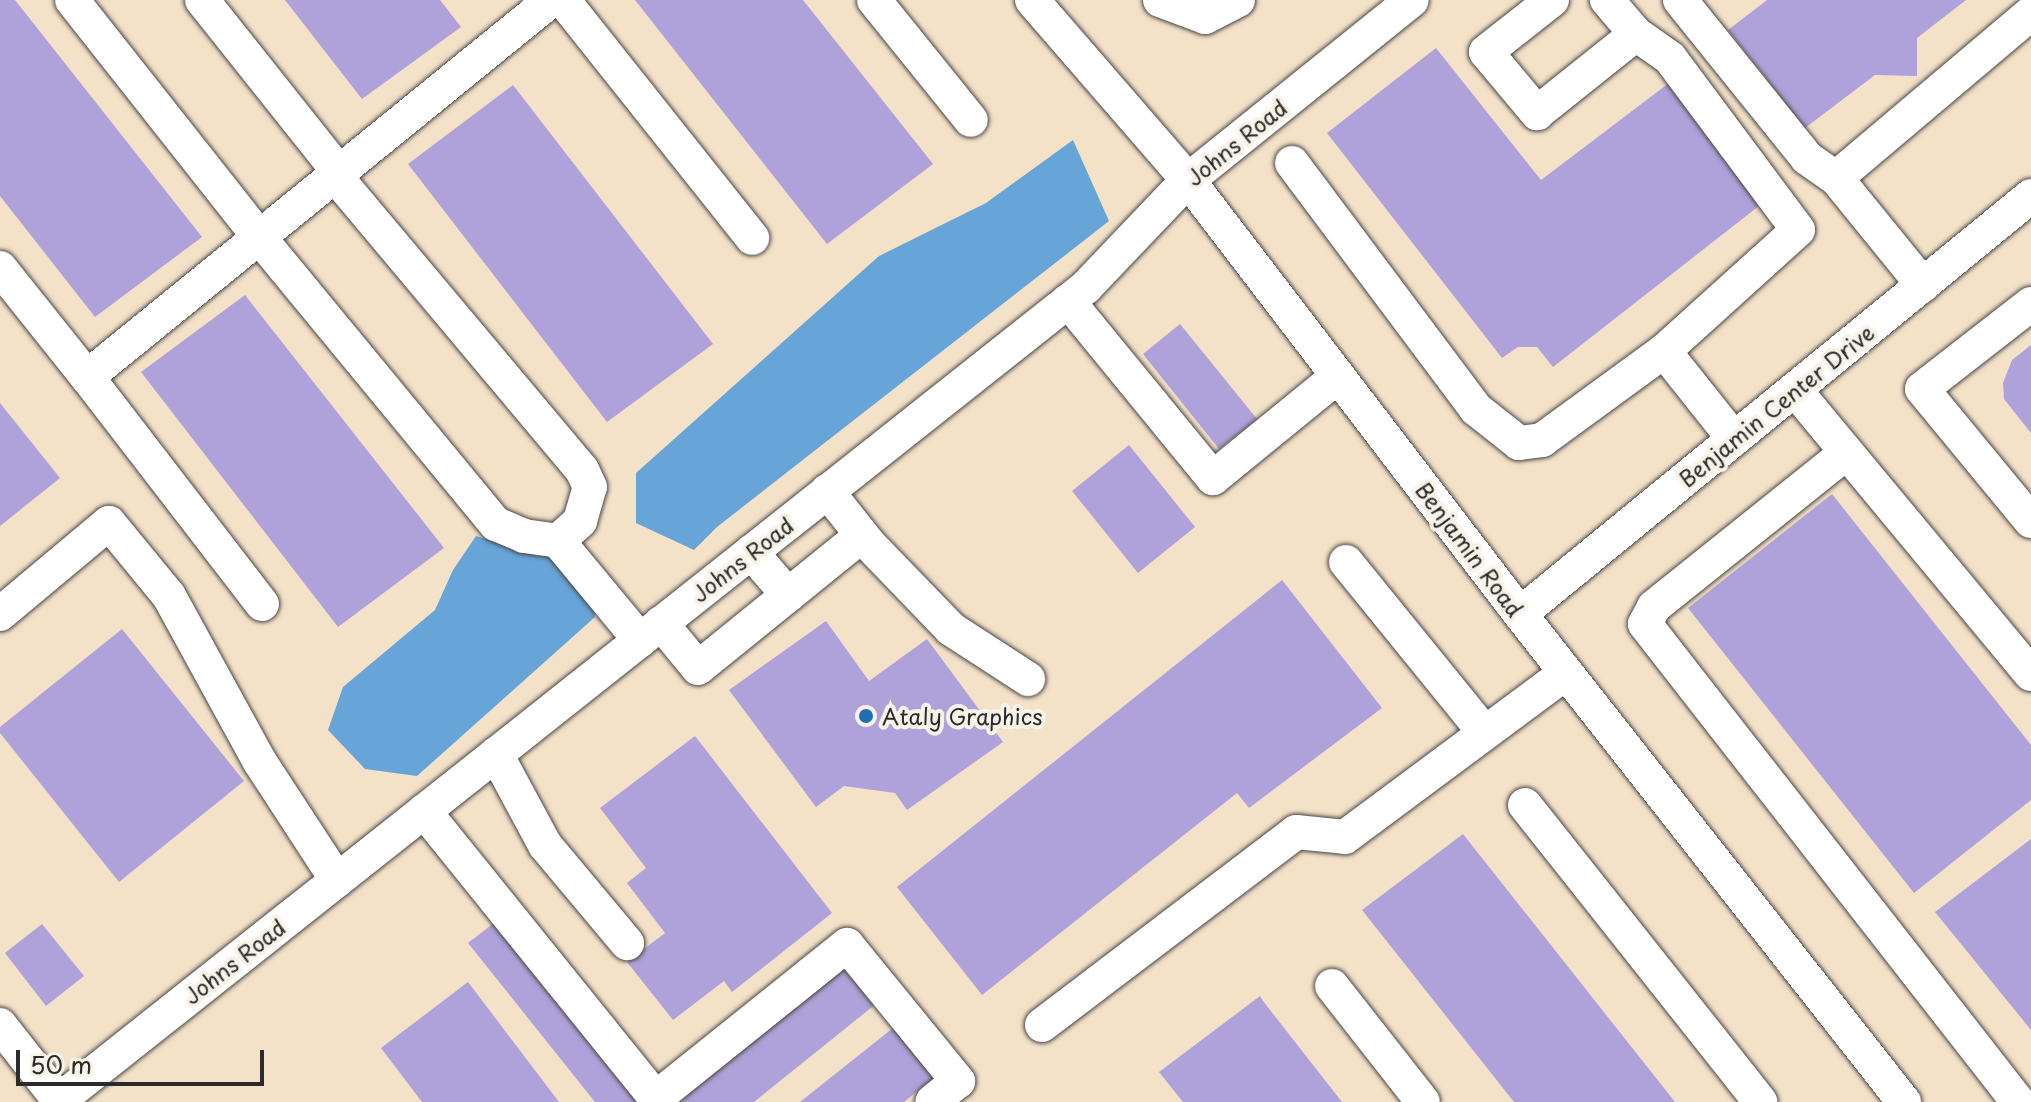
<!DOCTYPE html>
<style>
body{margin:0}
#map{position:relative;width:2031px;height:1102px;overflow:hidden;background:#f3e1c8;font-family:"Playpen Sans",sans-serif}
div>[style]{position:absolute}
.water>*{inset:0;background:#67a4d8}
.building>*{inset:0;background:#afa2da}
.roads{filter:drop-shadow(0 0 2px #494643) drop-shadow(0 0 2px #494643)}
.minor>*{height:34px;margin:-17px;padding:0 17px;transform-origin:17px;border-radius:17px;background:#fff}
.dots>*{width:22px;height:22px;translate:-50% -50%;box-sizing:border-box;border:4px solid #f7f3e8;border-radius:50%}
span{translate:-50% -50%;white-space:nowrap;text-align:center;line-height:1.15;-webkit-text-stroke:8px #f7f3e8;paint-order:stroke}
.street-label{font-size:22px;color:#2b2b2b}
.poi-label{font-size:22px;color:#2b2b2b}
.left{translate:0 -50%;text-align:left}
.scale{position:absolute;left:16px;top:1050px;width:248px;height:36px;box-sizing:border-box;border:4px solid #2b2b2b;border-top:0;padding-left:10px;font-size:24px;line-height:28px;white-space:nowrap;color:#2b2b2b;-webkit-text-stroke:6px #f7f3e8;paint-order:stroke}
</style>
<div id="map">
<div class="water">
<div style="clip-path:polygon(1073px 140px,1109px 221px,717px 527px,694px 550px,636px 523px,636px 473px,879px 256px,986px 203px)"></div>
<div style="clip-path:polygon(476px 536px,544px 555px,593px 584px,595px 617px,417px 776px,365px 769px,328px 730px,343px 687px,435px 610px,453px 570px)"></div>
</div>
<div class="building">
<div style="clip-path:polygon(0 0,15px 0,202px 237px,95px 317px,0 196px)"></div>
<div style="clip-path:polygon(285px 0,440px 0,461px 27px,362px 99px)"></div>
<div style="clip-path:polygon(635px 0,803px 0,933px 164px,827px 244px)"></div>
<div style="clip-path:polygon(1767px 0,1966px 0,1917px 38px,1917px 76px,1875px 75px,1805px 128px,1728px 30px)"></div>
<div style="clip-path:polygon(1436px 48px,1541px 180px,1669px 83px,1764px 202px,1553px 367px,1537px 347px,1518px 347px,1502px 358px,1327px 133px)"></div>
<div style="clip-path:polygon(513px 85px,713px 344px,607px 422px,408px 164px)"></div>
<div style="clip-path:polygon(245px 295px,444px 548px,338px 627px,141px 372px)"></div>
<div style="clip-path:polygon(1180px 324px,1257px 419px,1219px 449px,1143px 354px)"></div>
<div style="clip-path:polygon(2031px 345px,2031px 433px,2004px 399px,2003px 383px,2012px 360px)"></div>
<div style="clip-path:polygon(0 403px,60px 478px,0 526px)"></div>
<div style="clip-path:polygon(1129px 445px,1195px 527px,1138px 573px,1072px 491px)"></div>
<div style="clip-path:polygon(1832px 494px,2031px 745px,2031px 800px,1914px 893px,1688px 608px)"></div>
<div style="clip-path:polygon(1282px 580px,1382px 708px,1249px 808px,1237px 793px,982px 995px,897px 887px)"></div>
<div style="clip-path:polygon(826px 621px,869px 681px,927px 639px,1003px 742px,907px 810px,895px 793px,844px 786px,816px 807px,729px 690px)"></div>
<div style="clip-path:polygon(122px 629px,244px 781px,119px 882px,0 733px,0 727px)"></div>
<div style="clip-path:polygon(695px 736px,832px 913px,732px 992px,724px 981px,673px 1020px,627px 962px,665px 933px,627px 883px,646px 868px,600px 808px)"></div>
<div style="clip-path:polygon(1463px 834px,1675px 1102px,1514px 1102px,1362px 910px)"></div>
<div style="clip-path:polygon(2031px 839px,2031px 1030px,1935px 912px)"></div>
<div style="clip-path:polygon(494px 923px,640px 1102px,595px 1102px,468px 943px)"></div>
<div style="clip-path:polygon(42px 924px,84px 976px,46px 1006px,5px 953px)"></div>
<div style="clip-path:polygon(846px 965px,877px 1003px,754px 1102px,679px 1102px)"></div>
<div style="clip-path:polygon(468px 982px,559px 1102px,422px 1102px,381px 1048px)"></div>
<div style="clip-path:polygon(1260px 996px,1263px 1001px,1342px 1102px,1183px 1102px,1159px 1072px)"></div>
<div style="clip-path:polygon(893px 1028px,934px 1078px,904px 1102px,800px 1102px)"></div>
</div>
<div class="roads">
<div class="minor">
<div style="left:72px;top:0;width:302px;rotate:51.7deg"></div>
<div style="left:259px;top:237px;width:372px;rotate:50.5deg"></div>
<div style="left:496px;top:524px;width:30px;rotate:23deg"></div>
<div style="left:524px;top:536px;width:34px;rotate:8deg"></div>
<div style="left:558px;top:541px;width:30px;rotate:-42deg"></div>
<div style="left:580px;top:521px;width:35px;rotate:-74deg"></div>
<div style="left:590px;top:487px;width:19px;rotate:-115deg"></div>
<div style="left:582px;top:470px;width:384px;rotate:-130deg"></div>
<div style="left:202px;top:0;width:220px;rotate:51.5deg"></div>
<div style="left:563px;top:0;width:304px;rotate:51.5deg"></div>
<div style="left:874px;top:0;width:154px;rotate:51.1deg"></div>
<div style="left:1032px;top:0;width:238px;rotate:49.1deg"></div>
<div style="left:1188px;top:180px;width:546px;rotate:52.58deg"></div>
<div style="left:1520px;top:614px;width:621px;rotate:51.8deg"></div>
<div style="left:1160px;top:0;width:48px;rotate:20.7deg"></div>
<div style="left:1205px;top:17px;width:37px;rotate:-27deg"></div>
<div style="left:1552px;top:0;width:84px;rotate:141.8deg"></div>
<div style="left:1486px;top:52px;width:80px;rotate:50.1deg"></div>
<div style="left:1537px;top:113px;width:127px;rotate:-38.6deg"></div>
<div style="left:1636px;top:34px;width:45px;rotate:-130.5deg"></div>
<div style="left:1680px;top:0;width:203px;rotate:51.2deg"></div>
<div style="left:1807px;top:158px;width:35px;rotate:35deg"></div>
<div style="left:1836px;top:178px;width:138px;rotate:50.9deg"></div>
<div style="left:1636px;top:34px;width:42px;rotate:35.2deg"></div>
<div style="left:1670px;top:58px;width:214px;rotate:53.3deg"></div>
<div style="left:1798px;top:230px;width:181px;rotate:137.9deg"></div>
<div style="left:1664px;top:351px;width:112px;rotate:51.5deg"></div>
<div style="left:1292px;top:163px;width:307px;rotate:53.2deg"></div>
<div style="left:1476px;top:409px;width:55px;rotate:38.3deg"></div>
<div style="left:1519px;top:443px;width:23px;rotate:-7deg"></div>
<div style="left:1542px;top:440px;width:151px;rotate:-36.1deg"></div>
<div style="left:1836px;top:178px;width:255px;rotate:-40.2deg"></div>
<div style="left:0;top:268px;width:139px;rotate:51.4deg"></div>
<div style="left:1068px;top:301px;width:229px;rotate:50.7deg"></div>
<div style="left:1213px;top:478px;width:161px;rotate:-39.2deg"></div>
<div style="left:2031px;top:304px;width:138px;rotate:142.1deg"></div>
<div style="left:1922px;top:389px;width:171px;rotate:50.5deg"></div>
<div style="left:1795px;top:390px;width:369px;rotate:50.3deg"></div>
<div style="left:1846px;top:453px;width:246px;rotate:141.3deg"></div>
<div style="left:1654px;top:607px;width:19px;rotate:118deg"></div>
<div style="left:1645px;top:624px;width:606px;rotate:52.03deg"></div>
<div style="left:827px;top:491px;width:68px;rotate:51.6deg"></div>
<div style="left:869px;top:544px;width:118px;rotate:46deg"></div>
<div style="left:951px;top:629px;width:92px;rotate:33deg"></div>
<div style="left:558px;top:541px;width:129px;rotate:50.4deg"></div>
<div style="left:751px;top:552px;width:57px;rotate:49.3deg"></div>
<div style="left:1346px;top:562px;width:220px;rotate:50.9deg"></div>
<div style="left:262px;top:604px;width:287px;rotate:-127.6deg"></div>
<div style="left:87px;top:377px;width:598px;rotate:-39.09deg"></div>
<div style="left:0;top:614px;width:142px;rotate:-39.9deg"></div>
<div style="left:109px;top:523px;width:94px;rotate:50.6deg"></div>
<div style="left:169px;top:596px;width:189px;rotate:61.3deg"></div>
<div style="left:260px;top:762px;width:141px;rotate:56.9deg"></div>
<div style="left:1520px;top:614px;width:660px;rotate:-39.28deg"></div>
<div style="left:661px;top:623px;width:58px;rotate:50.6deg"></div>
<div style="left:698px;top:668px;width:211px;rotate:-39deg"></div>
<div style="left:496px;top:754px;width:103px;rotate:61.7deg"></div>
<div style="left:545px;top:845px;width:128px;rotate:50.1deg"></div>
<div style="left:1525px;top:805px;width:379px;rotate:51.6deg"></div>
<div style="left:424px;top:811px;width:374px;rotate:51.1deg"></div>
<div style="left:1332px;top:986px;width:147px;rotate:51.9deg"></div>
<div style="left:0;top:1025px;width:95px;rotate:51.8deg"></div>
<div style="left:1042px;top:1025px;width:319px;rotate:-37.2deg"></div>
<div style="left:1296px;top:832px;width:49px;rotate:5.8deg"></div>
<div style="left:1345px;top:837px;width:275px;rotate:-36.6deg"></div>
<div style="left:656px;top:1098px;width:245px;rotate:-38.7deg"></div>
<div style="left:847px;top:945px;width:176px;rotate:50.8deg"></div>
<div style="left:958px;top:1081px;width:33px;rotate:141deg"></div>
<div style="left:57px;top:1102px;width:1313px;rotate:-38.38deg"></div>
<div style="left:1086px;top:287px;width:148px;rotate:-46.4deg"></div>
<div style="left:1188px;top:180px;width:287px;rotate:-38.8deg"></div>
</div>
</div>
<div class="dots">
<div style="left:866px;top:716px;background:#1f6fb2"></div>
</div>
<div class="street-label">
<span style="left:1236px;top:142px;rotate:-39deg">Johns Road</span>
<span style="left:1776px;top:405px;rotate:-39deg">Benjamin Center Drive</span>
<span style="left:1470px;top:549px;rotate:53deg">Benjamin Road</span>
<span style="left:742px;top:559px;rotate:-38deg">Johns Road</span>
<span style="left:234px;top:961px;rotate:-38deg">Johns Road</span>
</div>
<div class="poi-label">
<span class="left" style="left:882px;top:716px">Ataly Graphics</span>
</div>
<div class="scale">50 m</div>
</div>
